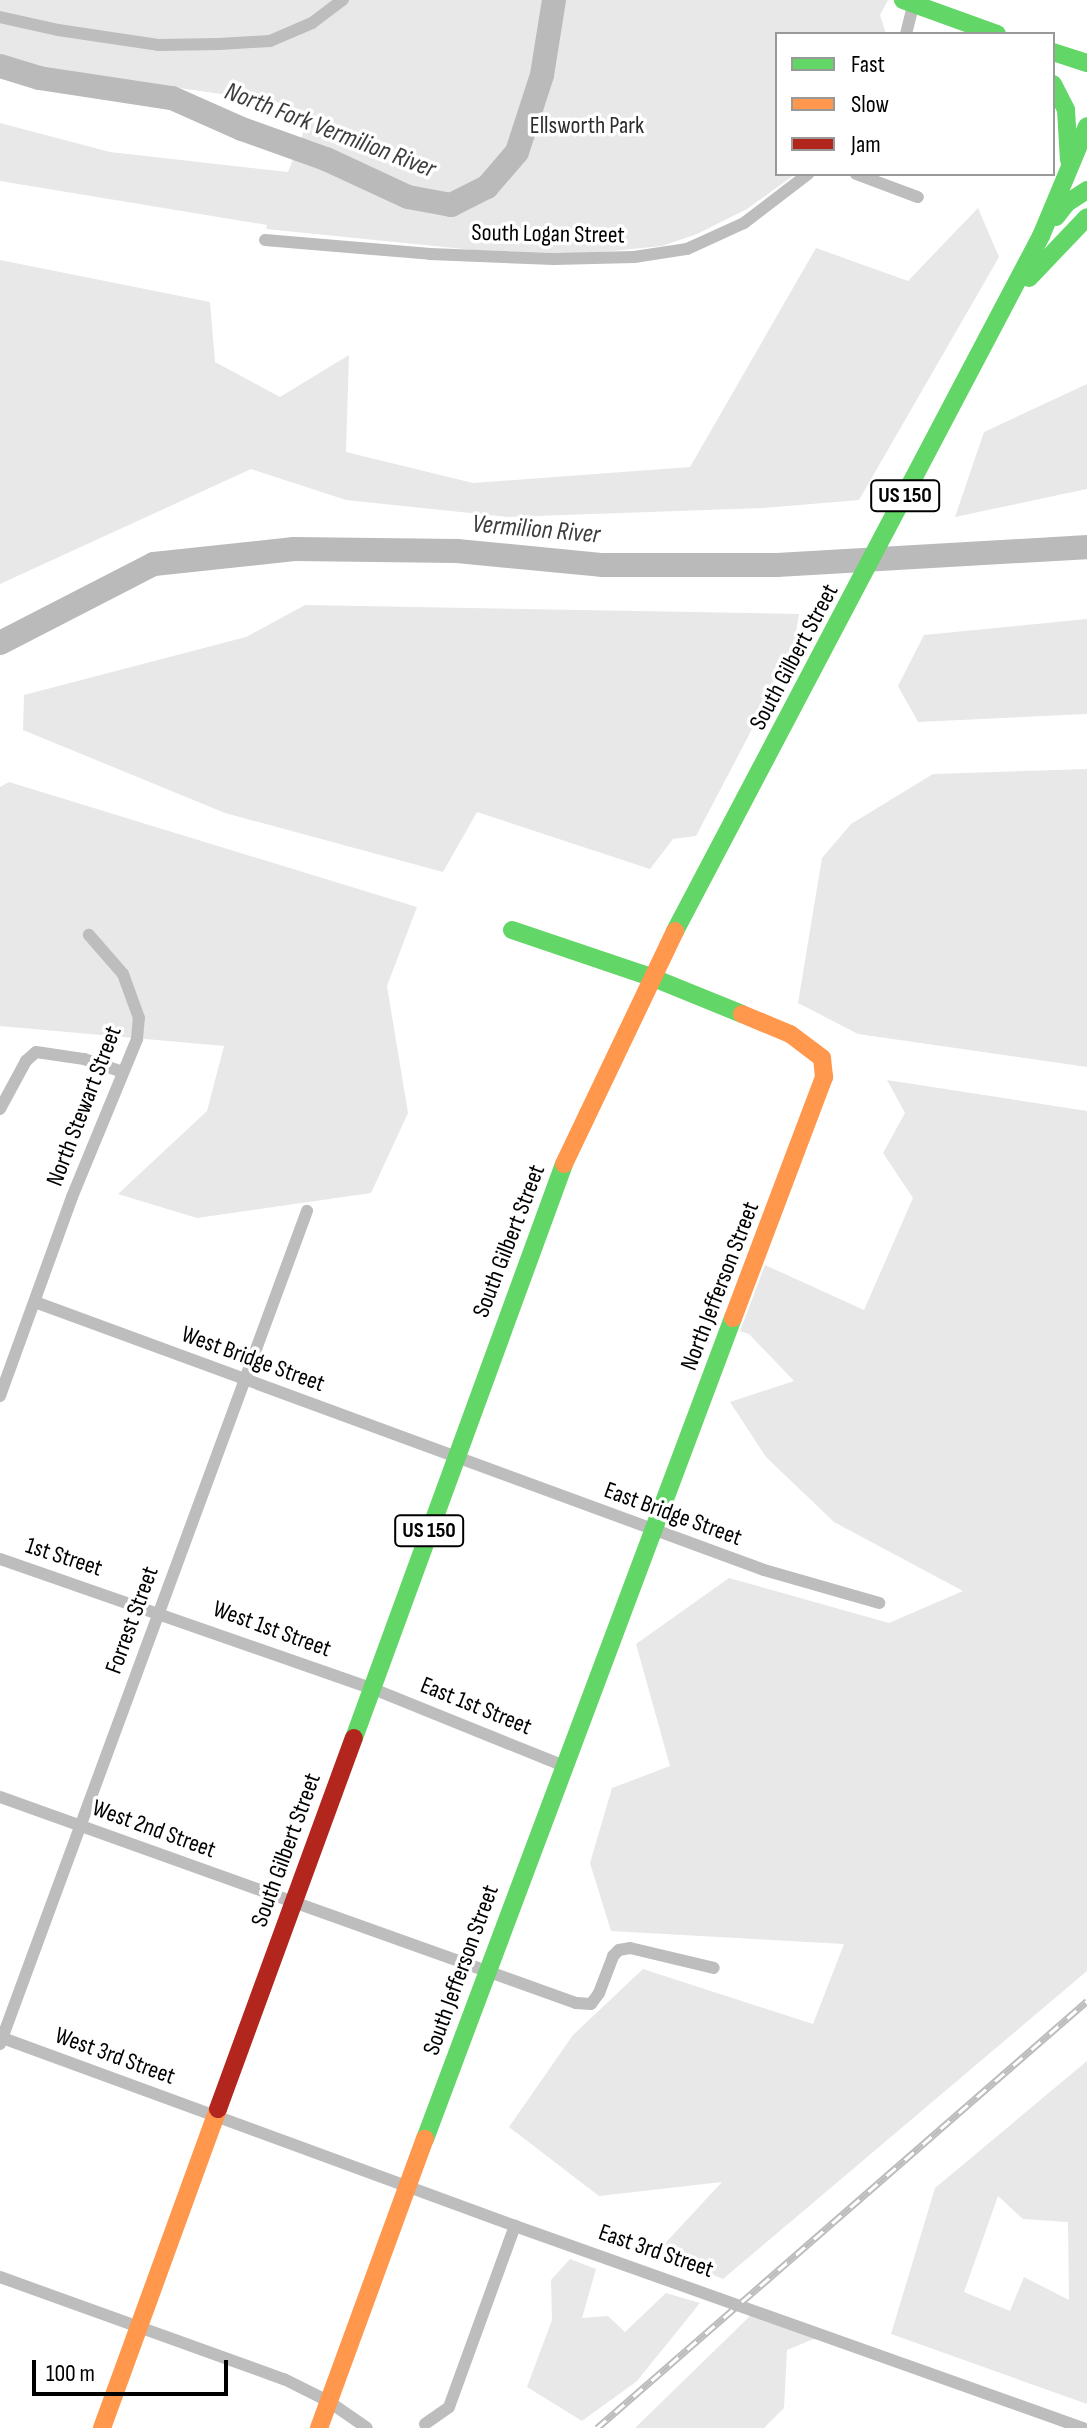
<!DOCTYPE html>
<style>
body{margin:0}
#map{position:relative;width:1087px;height:2428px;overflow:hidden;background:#fff;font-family:"Sofia Sans Condensed",sans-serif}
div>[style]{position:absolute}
.green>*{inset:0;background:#e8e8e8}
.river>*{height:24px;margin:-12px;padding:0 12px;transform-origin:12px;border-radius:12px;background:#bababa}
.street>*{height:12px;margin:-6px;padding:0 6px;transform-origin:6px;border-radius:6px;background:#bdbdbd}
.fast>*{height:18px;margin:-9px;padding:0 9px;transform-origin:9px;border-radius:9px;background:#63d668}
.slow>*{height:18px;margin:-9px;padding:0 9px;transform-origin:9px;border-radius:9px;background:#ff974d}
.jam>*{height:18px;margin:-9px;padding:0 9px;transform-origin:9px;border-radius:9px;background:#b3261e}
.rail>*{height:7px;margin-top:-3.5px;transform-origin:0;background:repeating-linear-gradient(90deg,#fff 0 12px,#bdbdbd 0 24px);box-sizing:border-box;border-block:2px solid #bdbdbd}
span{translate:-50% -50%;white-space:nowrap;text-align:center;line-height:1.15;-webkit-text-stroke:7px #fff;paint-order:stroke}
.shield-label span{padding:2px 6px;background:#fff;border:2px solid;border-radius:6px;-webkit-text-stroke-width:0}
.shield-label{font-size:22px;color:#000;font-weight:700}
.park-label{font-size:24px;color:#2c2c2c}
.street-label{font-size:24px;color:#000}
.water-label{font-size:26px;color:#3d3d3d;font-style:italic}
.legend{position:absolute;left:775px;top:32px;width:280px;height:144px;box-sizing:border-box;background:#fff;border:2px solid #999;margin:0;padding:10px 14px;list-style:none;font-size:24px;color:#000}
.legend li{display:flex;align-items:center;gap:16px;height:40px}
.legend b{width:40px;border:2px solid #999}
.scale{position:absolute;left:32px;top:2360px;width:196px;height:36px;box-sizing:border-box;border:4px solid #000;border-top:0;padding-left:10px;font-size:24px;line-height:28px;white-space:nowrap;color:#000;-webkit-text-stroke:6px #fff;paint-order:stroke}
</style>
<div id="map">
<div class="green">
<div style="clip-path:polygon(0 0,888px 0,880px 15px,886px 34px,777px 34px,777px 174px,794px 174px,790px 178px,747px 209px,697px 234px,662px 246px,582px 254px,474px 250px,266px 229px,267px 225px,0 181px,0 123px,110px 152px,288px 172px,311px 113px,273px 101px,49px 70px,0 56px)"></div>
<div style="clip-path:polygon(978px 208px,999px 257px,859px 500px,763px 508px,508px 517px,346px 500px,251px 469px,0 584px,0 260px,210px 302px,215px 362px,280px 397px,349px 355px,346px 452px,473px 483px,690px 467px,816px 248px,908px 281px)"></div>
<div style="clip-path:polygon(1087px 384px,1087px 489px,955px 517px,984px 432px)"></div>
<div style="clip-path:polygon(305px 605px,799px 614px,793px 651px,696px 836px,673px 839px,650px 869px,477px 812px,443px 872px,225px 813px,23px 730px,24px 695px,246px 637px)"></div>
<div style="clip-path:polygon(1087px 619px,1087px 714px,918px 722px,898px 686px,924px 635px)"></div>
<div style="clip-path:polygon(1087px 769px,1087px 1067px,858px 1034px,798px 1003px,822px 858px,851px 824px,933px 774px)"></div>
<div style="clip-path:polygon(9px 782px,417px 907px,387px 986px,408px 1113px,371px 1193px,197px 1218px,118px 1194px,207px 1111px,224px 1046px,0 1026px,0 787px)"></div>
<div style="clip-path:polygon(887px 1080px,1087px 1111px,1087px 1971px,723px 2279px,657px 2252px,722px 2182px,599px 2196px,509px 2127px,573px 2035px,643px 1969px,813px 2024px,844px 1944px,611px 1931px,590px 1863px,612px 1788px,670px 1766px,636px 1644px,729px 1578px,889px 1623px,963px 1591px,834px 1522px,766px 1457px,730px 1402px,794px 1381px,749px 1334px,740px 1331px,765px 1265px,864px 1310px,913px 1198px,883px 1153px,905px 1113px)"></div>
<div style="clip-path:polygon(evenodd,1087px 2061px,1087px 2404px,891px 2334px,935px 2188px,1087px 2061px,998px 2196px,1023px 2219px,1068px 2222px,1069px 2300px,1024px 2277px,1010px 2311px,964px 2292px,998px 2196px)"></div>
<div style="clip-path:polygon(570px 2259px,596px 2269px,582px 2318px,608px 2316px,625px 2332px,666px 2293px,700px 2303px,637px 2381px,582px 2421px,527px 2387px,552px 2320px,551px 2280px)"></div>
<div style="clip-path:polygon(751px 2315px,816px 2338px,787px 2350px,784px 2408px,764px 2428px,635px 2428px)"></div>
</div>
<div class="river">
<div style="left:0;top:66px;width:41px;rotate:17.1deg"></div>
<div style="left:39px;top:78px;width:134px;rotate:8.6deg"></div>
<div style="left:172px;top:98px;width:77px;rotate:23.9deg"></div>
<div style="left:242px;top:129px;width:89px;rotate:19.7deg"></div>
<div style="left:326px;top:159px;width:90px;rotate:24.9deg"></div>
<div style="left:408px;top:197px;width:44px;rotate:10.5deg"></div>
<div style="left:451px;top:205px;width:40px;rotate:-26.6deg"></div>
<div style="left:487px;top:187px;width:46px;rotate:-49.4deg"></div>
<div style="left:517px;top:152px;width:81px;rotate:-72deg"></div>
<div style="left:542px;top:75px;width:76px;rotate:-80.9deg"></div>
<div style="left:0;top:643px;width:173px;rotate:-27.2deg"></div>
<div style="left:154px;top:564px;width:141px;rotate:-6.1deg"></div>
<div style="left:294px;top:549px;width:163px;rotate:0.7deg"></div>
<div style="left:457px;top:551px;width:147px;rotate:5.5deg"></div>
<div style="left:603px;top:565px;width:174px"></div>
<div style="left:777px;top:565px;width:311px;rotate:-3.3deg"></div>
</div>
<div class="street">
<div style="left:0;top:17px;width:59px;rotate:12.6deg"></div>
<div style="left:58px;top:30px;width:101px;rotate:8.5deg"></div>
<div style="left:158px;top:45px;width:61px;rotate:-0.9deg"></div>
<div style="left:219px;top:44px;width:51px;rotate:-3.4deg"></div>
<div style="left:270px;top:41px;width:46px;rotate:-23.2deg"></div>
<div style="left:312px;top:23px;width:39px;rotate:-37deg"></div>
<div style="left:906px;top:34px;width:32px;rotate:-76deg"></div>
<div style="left:856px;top:174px;width:66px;rotate:20.4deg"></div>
<div style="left:265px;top:240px;width:166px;rotate:4.8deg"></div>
<div style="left:430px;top:254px;width:124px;rotate:2.3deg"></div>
<div style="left:554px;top:259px;width:80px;rotate:-1.4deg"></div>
<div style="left:634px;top:257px;width:54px;rotate:-8.6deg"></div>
<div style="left:687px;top:249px;width:63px;rotate:-24.5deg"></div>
<div style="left:744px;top:223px;width:81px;rotate:-37.4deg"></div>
<div style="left:0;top:1109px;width:55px;rotate:-61.6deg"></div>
<div style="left:26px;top:1061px;width:13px;rotate:-42deg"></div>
<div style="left:36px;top:1052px;width:49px;rotate:8.3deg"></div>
<div style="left:84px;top:1059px;width:41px;rotate:18.4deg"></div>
<div style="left:35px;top:1302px;width:777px;rotate:20.18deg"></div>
<div style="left:764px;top:1570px;width:120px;rotate:16deg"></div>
<div style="left:0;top:1396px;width:212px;rotate:-70.1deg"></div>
<div style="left:72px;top:1197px;width:171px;rotate:-67.6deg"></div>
<div style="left:137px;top:1039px;width:21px;rotate:-85deg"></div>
<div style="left:139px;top:1018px;width:47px;rotate:-110deg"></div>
<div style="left:123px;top:974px;width:52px;rotate:-131.1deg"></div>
<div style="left:0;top:1559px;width:393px;rotate:19.2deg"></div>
<div style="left:371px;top:1688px;width:208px;rotate:22deg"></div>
<div style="left:0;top:1797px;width:612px;rotate:19.68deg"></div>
<div style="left:576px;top:2003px;width:15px;rotate:4deg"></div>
<div style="left:591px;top:2004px;width:14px;rotate:-54deg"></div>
<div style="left:599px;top:1993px;width:40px;rotate:-69deg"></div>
<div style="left:613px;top:1956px;width:8px;rotate:-45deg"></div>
<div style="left:619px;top:1950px;width:11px;rotate:-10deg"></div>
<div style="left:630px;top:1948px;width:86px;rotate:13.4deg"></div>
<div style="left:0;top:2037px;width:549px;rotate:20.15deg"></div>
<div style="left:515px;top:2226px;width:603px;rotate:19.58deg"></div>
<div style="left:0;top:2044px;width:888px;rotate:-69.77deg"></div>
<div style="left:0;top:2277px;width:302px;rotate:19.8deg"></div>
<div style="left:284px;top:2379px;width:49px;rotate:26.6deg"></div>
<div style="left:328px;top:2401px;width:47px;rotate:34.7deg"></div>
<div style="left:425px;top:2424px;width:29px;rotate:-35deg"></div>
<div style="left:449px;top:2407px;width:193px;rotate:-70deg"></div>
</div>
<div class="fast">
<div style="left:903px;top:0;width:100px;rotate:19.9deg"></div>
<div style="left:1053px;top:52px;width:36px;rotate:18deg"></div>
<div style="left:1053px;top:84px;width:29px;rotate:63deg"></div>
<div style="left:1066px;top:110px;width:50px;rotate:86.6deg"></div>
<div style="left:1056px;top:217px;width:18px;rotate:-52deg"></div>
<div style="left:1067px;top:203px;width:24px;rotate:-33deg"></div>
<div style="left:1029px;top:278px;width:84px;rotate:-46.4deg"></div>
<div style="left:512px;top:930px;width:147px;rotate:18.7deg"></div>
<div style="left:651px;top:977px;width:98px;rotate:22.1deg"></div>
<div style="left:675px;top:931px;width:785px;rotate:-62.23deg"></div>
<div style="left:1041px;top:236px;width:119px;rotate:-67.3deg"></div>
<div style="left:354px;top:1738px;width:611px;rotate:-69.9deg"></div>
<div style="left:425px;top:2139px;width:877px;rotate:-69.44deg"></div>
</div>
<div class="slow">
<div style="left:564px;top:1164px;width:258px;rotate:-64.5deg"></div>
<div style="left:733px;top:1318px;width:258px;rotate:-69.3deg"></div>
<div style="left:824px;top:1077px;width:19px;rotate:-96deg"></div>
<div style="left:822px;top:1058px;width:40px;rotate:-143deg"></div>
<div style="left:790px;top:1034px;width:52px;rotate:-157.4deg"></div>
<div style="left:102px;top:2428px;width:339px;rotate:-70deg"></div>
<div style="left:319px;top:2428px;width:308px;rotate:-69.9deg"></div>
</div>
<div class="jam">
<div style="left:218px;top:2109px;width:395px;rotate:-69.9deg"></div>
</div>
<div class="rail">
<div style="left:597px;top:2428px;width:650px;rotate:-41.07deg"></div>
</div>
<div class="shield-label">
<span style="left:905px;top:496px">US 150</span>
<span style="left:429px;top:1531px">US 150</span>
</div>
<div class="park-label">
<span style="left:587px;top:126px">Ellsworth Park</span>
</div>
<div class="street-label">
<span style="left:548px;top:234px;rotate:1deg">South Logan Street</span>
<span style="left:794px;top:657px;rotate:-62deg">South Gilbert Street</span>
<span style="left:84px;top:1106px;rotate:-69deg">North Stewart Street</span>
<span style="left:509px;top:1241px;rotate:-69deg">South Gilbert Street</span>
<span style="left:720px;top:1286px;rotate:-69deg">North Jefferson Street</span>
<span style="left:253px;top:1359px;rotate:20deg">West Bridge Street</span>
<span style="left:673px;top:1514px;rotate:20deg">East Bridge Street</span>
<span style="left:64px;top:1557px;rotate:18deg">1st Street</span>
<span style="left:132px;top:1620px;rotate:-70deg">Forrest Street</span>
<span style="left:272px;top:1629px;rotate:20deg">West 1st Street</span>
<span style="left:476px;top:1706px;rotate:22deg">East 1st Street</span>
<span style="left:154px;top:1829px;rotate:20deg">West 2nd Street</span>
<span style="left:286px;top:1850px;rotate:-70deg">South Gilbert Street</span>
<span style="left:461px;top:1970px;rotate:-70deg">South Jefferson Street</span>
<span style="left:115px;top:2056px;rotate:20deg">West 3rd Street</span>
<span style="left:656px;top:2251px;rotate:19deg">East 3rd Street</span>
</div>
<div class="water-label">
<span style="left:330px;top:131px;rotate:21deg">North Fork Vermilion River</span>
<span style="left:536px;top:530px;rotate:5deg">Vermilion River</span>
</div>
<ul class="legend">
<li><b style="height:10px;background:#63d668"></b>Fast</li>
<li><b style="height:10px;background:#ff974d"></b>Slow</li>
<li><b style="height:10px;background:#b3261e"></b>Jam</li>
</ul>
<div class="scale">100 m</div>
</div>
